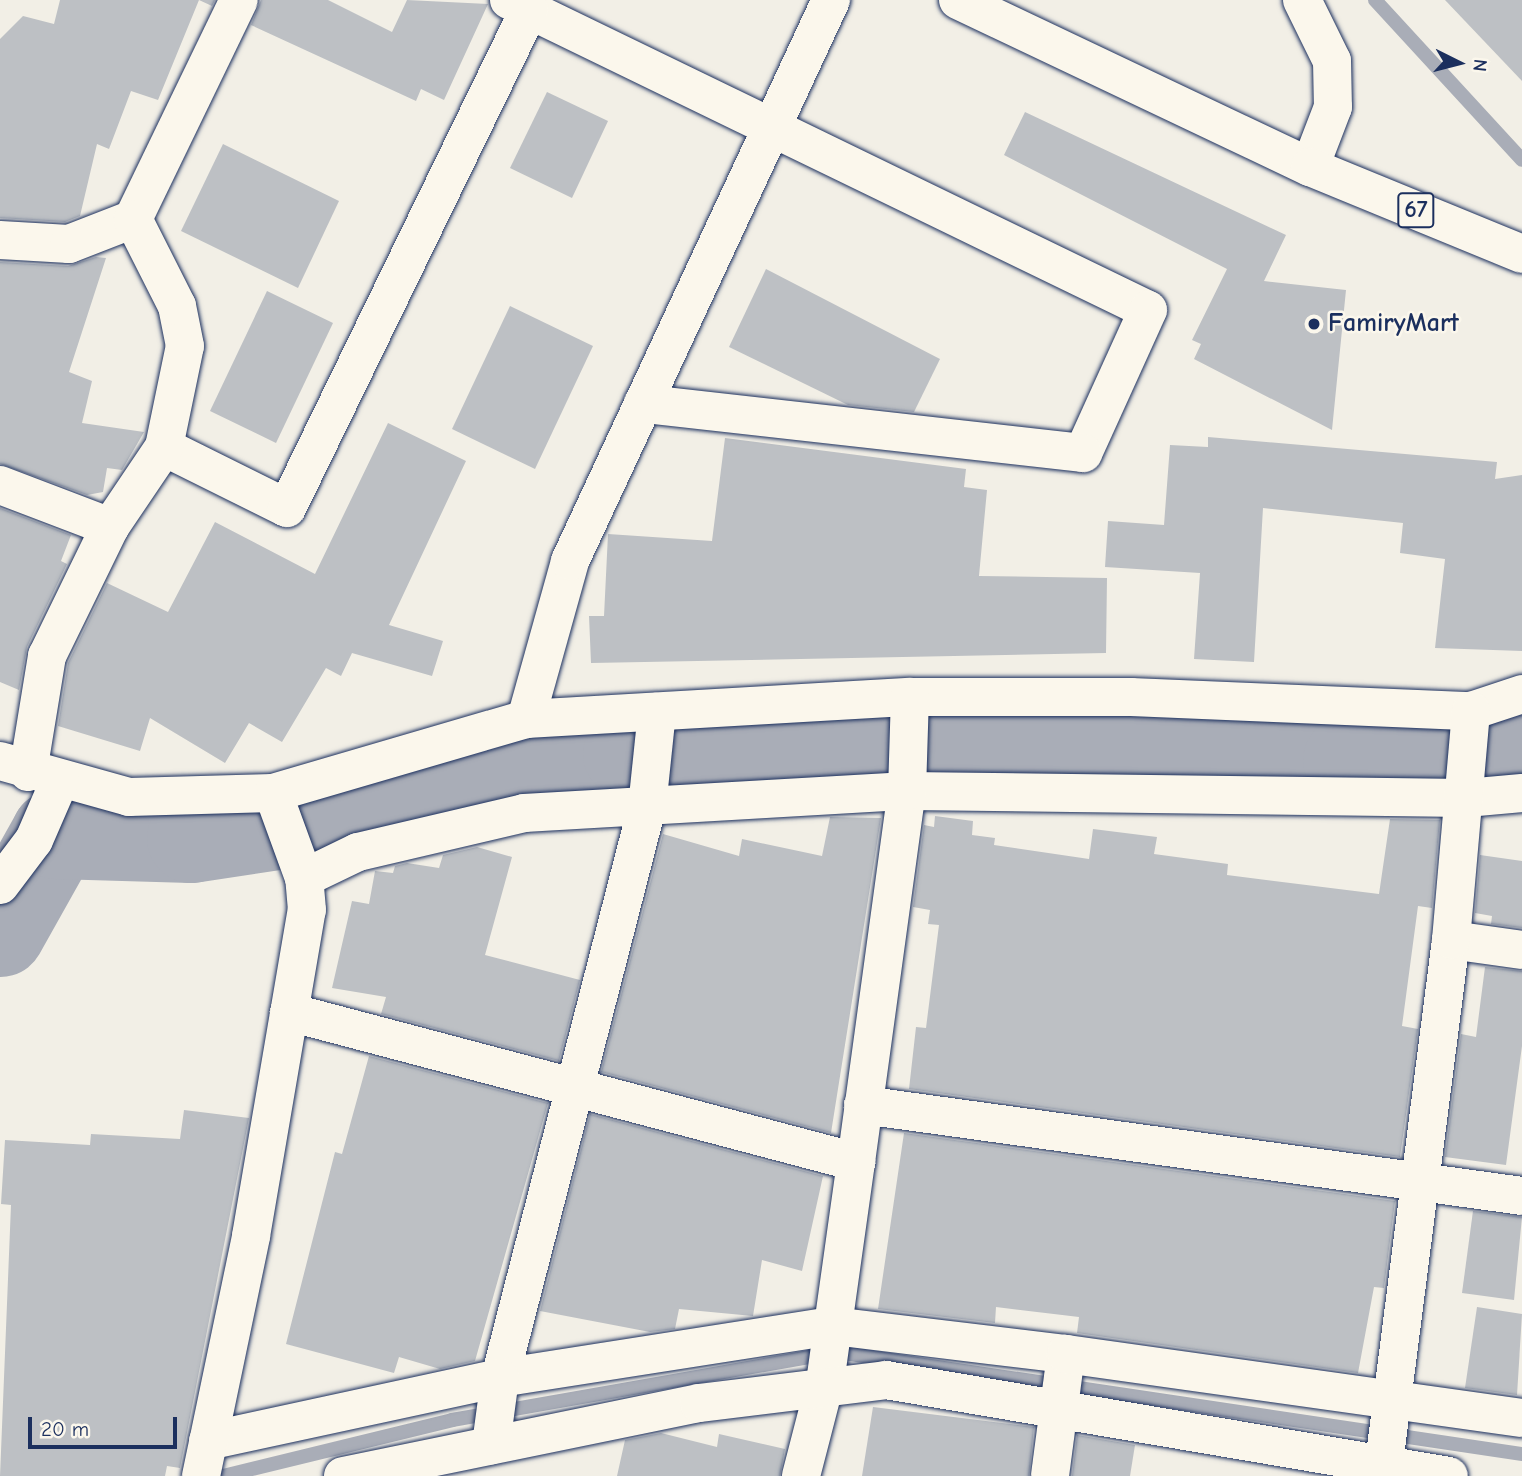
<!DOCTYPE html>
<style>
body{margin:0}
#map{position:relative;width:1522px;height:1476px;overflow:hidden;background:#f2efe6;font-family:"Comic Neue",sans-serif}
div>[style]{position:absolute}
.stream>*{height:14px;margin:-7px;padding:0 7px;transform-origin:7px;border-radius:7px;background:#a9adb7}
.river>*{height:89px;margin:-44.5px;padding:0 44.5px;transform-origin:44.5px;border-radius:44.5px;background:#a9adb7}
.building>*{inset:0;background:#bdc0c4}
.roads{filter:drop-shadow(0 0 2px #1b2f5e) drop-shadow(0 0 2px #1b2f5e)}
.street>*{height:38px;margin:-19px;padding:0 19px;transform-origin:19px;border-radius:19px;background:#fbf7ec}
.secondary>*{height:38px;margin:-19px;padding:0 19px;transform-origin:19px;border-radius:19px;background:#fbf7ec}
.primary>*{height:38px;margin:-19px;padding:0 19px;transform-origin:19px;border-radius:19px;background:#fbf7ec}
.dots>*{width:19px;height:19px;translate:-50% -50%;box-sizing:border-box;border:4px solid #fbf7ec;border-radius:50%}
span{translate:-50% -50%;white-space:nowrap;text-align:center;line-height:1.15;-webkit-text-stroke:5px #fbf7ec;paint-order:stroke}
.shield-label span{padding:2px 5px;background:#fbf7ec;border:2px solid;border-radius:5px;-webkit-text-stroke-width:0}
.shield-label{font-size:24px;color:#1b2f5e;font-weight:700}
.poi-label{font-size:26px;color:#1b2f5e;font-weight:700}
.left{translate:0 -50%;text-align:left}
.north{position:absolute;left:1424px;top:28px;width:70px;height:70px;-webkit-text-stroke:5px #fbf7ec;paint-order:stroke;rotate:96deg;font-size:19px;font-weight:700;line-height:28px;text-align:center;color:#1b2f5e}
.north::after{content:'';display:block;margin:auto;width:24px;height:32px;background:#1b2f5e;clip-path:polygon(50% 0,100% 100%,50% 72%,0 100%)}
.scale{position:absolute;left:28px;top:1417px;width:149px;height:32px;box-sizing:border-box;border:4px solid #1b2f5e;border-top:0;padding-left:9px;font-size:21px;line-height:24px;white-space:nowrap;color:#1b2f5e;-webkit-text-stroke:5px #fbf7ec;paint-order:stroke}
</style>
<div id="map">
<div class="stream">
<div style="left:1375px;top:0;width:217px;rotate:47.4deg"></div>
<div style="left:1519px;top:755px;width:3px;rotate:-18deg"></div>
<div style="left:223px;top:1476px;width:236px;rotate:-13.7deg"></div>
<div style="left:452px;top:1420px;width:391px;rotate:-10deg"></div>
<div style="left:837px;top:1352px;width:693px;rotate:8.47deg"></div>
</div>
<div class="river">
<div style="left:0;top:932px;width:112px;rotate:-60.7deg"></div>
<div style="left:55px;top:834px;width:136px;rotate:1.7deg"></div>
<div style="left:191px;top:838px;width:134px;rotate:-8.6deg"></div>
<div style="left:324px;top:818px;width:310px;rotate:-12.1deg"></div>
<div style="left:627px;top:753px;width:344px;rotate:-1.5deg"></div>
<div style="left:971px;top:744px;width:376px;rotate:2.4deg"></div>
<div style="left:1347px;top:760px;width:172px;rotate:-1.7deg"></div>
</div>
<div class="building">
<div style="clip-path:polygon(60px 0,215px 0,212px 6px,199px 0,158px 100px,131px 91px,109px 149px,97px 144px,80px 216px,65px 222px,0 218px,0 39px,23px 16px,54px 24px)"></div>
<div style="clip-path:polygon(261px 0,328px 0,392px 32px,407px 0,488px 4px,444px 100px,421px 89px,416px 101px,251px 25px)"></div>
<div style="clip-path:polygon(1445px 0,1522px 0,1522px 81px)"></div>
<div style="clip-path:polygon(547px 92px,608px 121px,572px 198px,510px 168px)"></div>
<div style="clip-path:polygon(1025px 112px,1286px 235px,1264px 281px,1346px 290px,1332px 430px,1194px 359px,1201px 344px,1192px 340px,1227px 269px,1004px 155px)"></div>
<div style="clip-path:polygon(223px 144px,339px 201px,298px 288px,181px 231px)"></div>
<div style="clip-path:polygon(96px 257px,106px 258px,69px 372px,92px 381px,82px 423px,144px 432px,122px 470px,107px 468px,103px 492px,87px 495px,0 464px,0 262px,68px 266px)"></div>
<div style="clip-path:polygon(766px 269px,940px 359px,914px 412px,848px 405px,729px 347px)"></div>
<div style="clip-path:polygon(267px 291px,333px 323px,276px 443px,210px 411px)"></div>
<div style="clip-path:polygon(510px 306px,593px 346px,535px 469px,452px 429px)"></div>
<div style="clip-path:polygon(388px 423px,466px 461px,389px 625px,443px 641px,432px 676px,352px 653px,341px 676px,326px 668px,282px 742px,249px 723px,225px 763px,150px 718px,140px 751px,58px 726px,68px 663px,107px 583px,168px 612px,215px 522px,315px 574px)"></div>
<div style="clip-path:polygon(1208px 437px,1497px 462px,1495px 479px,1522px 475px,1522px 651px,1435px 648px,1445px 559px,1400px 553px,1403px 523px,1263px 508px,1254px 662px,1194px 659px,1200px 573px,1105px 567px,1108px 521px,1164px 525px,1170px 445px,1208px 447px)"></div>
<div style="clip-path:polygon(725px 438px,966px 469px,964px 487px,987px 490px,979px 576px,1107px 578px,1106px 653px,591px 663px,589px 616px,604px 616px,608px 534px,712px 541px)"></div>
<div style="clip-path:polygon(0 508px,71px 535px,61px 561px,67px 564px,27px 647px,19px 690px,0 682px)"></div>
<div style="clip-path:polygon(935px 816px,973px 821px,972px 835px,995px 838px,994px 845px,1089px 859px,1093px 829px,1157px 837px,1154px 854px,1228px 864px,1227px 875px,1379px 894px,1390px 819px,1440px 820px,1432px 908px,1418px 906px,1402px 1026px,1418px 1029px,1400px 1157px,909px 1089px,916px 1027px,926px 1028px,939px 925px,928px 924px,930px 910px,913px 907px,924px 825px,934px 827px)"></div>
<div style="clip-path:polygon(830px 817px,881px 818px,831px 1133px,601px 1072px,663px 834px,739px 856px,742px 839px,822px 856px)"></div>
<div style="clip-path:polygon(477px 847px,512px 857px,485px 955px,580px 980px,559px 1061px,381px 1014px,386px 997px,332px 988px,352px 901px,369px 904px,375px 871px,393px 873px,395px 866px,407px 863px,439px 868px,443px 855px)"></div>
<div style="clip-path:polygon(1480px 855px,1522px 861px,1522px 928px,1491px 924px,1492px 916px,1475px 913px)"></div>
<div style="clip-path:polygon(1485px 967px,1522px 971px,1522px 1046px,1506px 1165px,1445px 1157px,1461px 1034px,1476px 1037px)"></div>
<div style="clip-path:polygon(369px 1056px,548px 1103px,475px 1361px,440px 1369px,399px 1357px,394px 1373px,286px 1344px,335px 1152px,342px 1154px)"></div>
<div style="clip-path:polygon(184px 1110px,249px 1118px,180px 1468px,167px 1466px,165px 1476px,0 1476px,11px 1205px,1px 1204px,5px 1140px,90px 1145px,91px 1134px,180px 1139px)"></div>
<div style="clip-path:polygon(590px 1114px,823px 1176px,802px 1271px,762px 1260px,753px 1316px,679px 1309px,675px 1329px,650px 1332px,540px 1311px)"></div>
<div style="clip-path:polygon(904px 1133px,1395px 1201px,1384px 1288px,1374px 1287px,1358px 1373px,1077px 1333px,1079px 1317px,996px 1307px,995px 1323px,878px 1309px)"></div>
<div style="clip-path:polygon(1473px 1211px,1522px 1217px,1514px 1300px,1462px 1293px)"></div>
<div style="clip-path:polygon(1477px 1307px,1522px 1314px,1517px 1395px,1465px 1388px)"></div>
<div style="clip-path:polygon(873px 1407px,1034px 1427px,1029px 1476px,862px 1476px)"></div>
<div style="clip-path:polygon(661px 1433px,717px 1447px,719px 1434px,785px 1449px,780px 1476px,617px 1476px,625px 1440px)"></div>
<div style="clip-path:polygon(1077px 1435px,1135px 1445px,1130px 1476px,1072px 1476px)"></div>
</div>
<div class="roads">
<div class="street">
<div style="left:509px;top:0;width:710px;rotate:25.88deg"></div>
<div style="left:1148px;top:310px;width:157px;rotate:114.4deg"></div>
<div style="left:1083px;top:453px;width:443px;rotate:-173.6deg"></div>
<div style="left:0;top:240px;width:69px;rotate:3.3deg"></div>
<div style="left:69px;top:244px;width:69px;rotate:-21.3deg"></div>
<div style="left:133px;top:219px;width:243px;rotate:-64.2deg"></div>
<div style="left:164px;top:447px;width:137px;rotate:26.4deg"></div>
<div style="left:287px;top:508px;width:554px;rotate:-64.08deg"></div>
<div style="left:0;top:485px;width:118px;rotate:20.9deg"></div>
<div style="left:110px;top:527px;width:97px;rotate:-56deg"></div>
<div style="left:164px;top:447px;width:103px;rotate:-78.3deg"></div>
<div style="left:185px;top:346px;width:41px;rotate:-101.3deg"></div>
<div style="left:177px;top:306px;width:97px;rotate:-116.8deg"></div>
<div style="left:657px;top:712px;width:96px;rotate:96deg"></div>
<div style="left:647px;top:807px;width:590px;rotate:104.44deg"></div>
<div style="left:500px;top:1378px;width:337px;rotate:-8.9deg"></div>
<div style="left:833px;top:1326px;width:235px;rotate:6.9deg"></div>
<div style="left:1066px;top:1354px;width:123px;rotate:97.5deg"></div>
<div style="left:526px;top:719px;width:164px;rotate:-74.4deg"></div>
<div style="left:570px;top:561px;width:619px;rotate:-65.05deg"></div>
<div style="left:0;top:761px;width:134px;rotate:15.6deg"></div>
<div style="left:129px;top:797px;width:144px;rotate:-1.6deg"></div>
<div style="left:273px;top:793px;width:264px;rotate:-16.3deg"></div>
<div style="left:526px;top:719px;width:385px;rotate:-3.3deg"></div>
<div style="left:910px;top:697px;width:221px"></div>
<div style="left:1131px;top:697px;width:340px;rotate:2.4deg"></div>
<div style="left:1471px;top:711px;width:54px;rotate:-18.4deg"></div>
<div style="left:28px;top:772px;width:118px;rotate:-80.7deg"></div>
<div style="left:47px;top:656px;width:144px;rotate:-64deg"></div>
<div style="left:304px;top:878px;width:60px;rotate:-25.7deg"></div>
<div style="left:358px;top:852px;width:171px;rotate:-13.2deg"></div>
<div style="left:524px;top:813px;width:384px;rotate:-3.3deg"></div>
<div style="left:907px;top:791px;width:559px;rotate:0.72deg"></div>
<div style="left:1466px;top:798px;width:56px;rotate:-5.1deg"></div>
<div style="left:0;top:885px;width:56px;rotate:-52.9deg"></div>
<div style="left:34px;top:840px;width:65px;rotate:-66.6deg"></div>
<div style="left:1451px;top:940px;width:72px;rotate:8deg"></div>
<div style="left:289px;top:1012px;width:587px;rotate:14.82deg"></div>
<div style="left:856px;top:1162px;width:223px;rotate:98deg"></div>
<div style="left:825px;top:1383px;width:96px;rotate:104.5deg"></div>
<div style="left:863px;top:1105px;width:665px;rotate:7.86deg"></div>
<div style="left:856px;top:1162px;width:374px;rotate:-82.2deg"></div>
<div style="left:907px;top:791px;width:94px;rotate:-88.2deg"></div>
<div style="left:1066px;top:1354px;width:460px;rotate:8deg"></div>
<div style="left:208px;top:1441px;width:299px;rotate:-12.2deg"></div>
<div style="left:500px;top:1378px;width:68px;rotate:97.7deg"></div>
<div style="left:1384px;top:1463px;width:527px;rotate:-82.7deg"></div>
<div style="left:1451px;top:940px;width:230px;rotate:-85deg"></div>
<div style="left:201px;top:1476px;width:245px;rotate:-78.2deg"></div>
<div style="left:251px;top:1236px;width:331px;rotate:-80.3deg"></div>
<div style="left:307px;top:910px;width:32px;rotate:-95deg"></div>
<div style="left:304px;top:878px;width:90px;rotate:-110deg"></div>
<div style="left:343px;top:1476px;width:363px;rotate:-11.6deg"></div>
<div style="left:699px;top:1403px;width:188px;rotate:-7deg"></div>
<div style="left:886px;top:1380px;width:571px;rotate:9.68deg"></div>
</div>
<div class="secondary">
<div style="left:958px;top:0;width:390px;rotate:25.4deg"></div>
</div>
<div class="primary">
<div style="left:1302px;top:0;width:68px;rotate:63.8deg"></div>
<div style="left:1332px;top:61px;width:46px;rotate:88.8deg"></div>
<div style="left:1333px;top:107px;width:64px;rotate:111deg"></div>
<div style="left:1310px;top:167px;width:229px;rotate:22.3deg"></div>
</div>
</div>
<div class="dots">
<div style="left:1314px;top:324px;background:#1b2f5e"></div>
</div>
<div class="shield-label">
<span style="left:1416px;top:210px">67</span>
</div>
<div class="poi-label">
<span class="left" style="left:1328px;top:324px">FamiryMart</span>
</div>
<div class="north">N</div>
<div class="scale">20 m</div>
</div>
